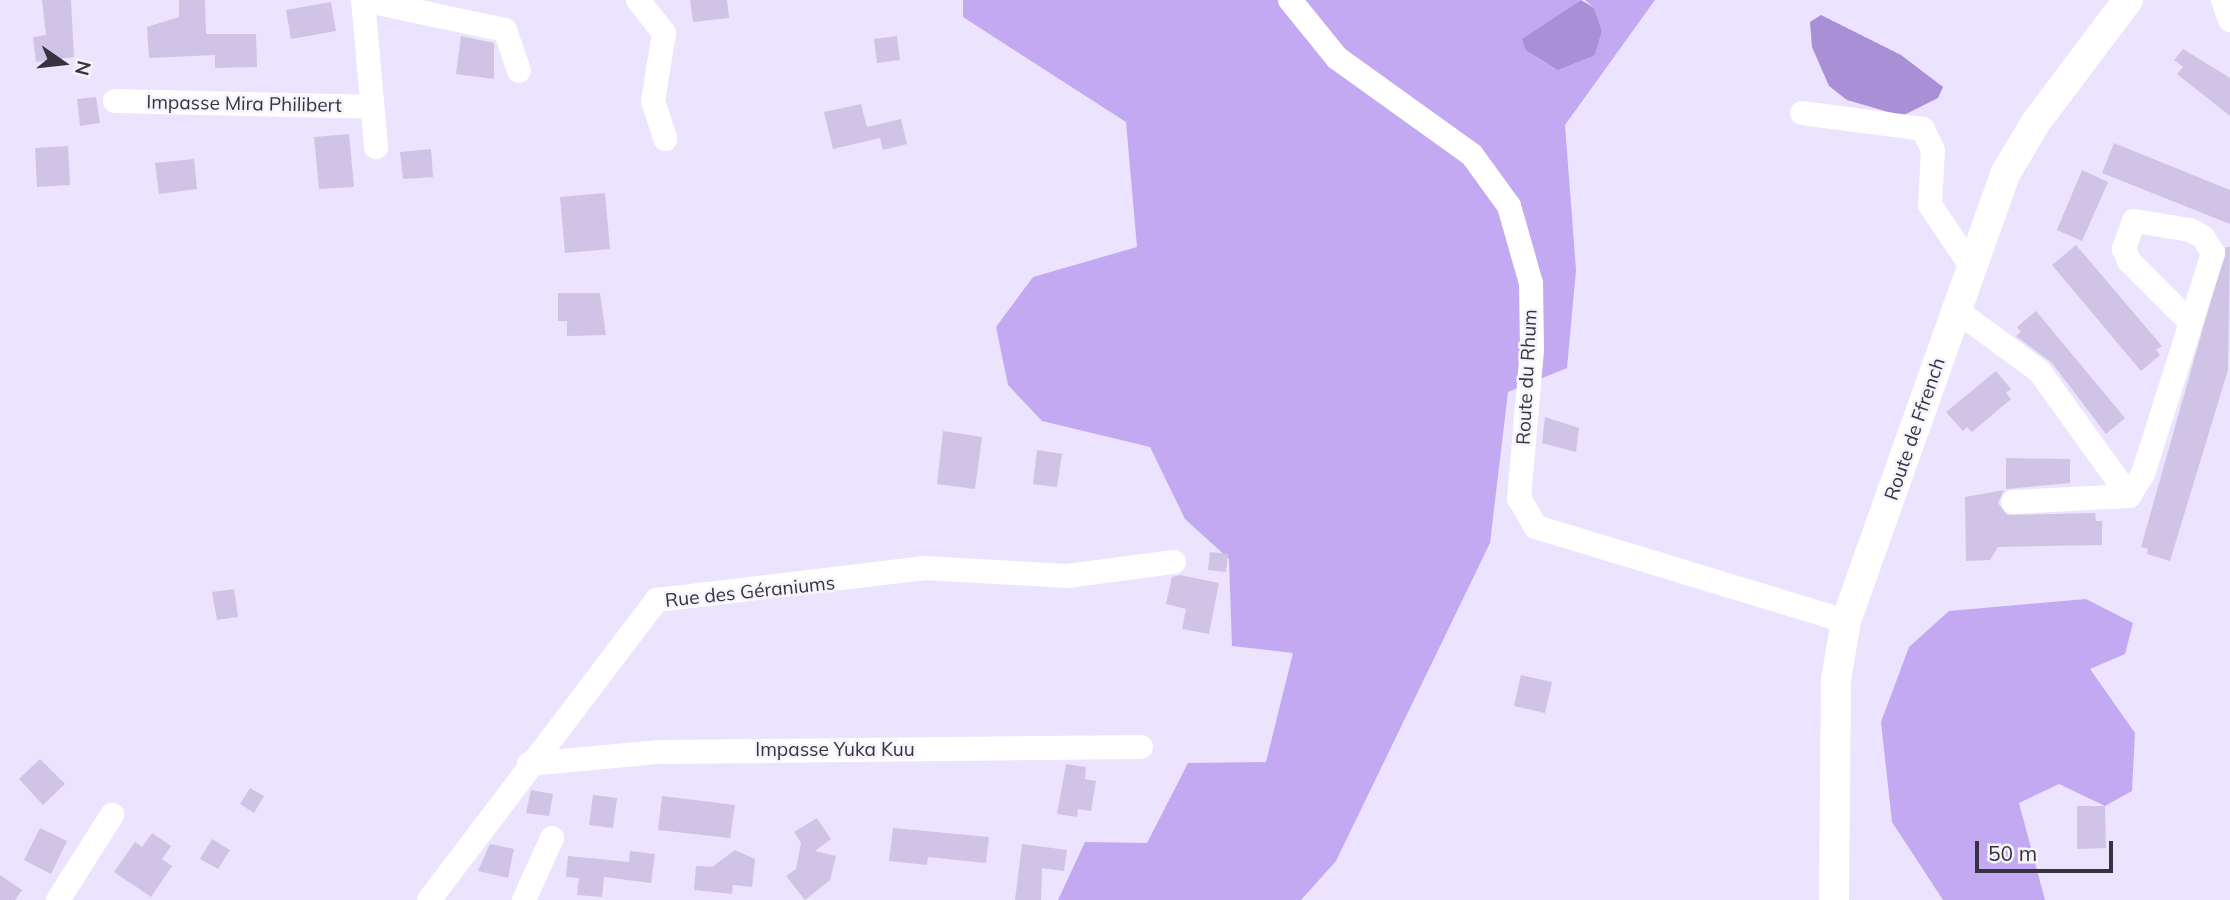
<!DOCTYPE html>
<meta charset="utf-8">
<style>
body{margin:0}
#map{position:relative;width:2230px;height:900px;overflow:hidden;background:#ece3fe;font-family:Mulish,sans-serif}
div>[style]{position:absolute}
.forest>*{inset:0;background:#c3a9f2}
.water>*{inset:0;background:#a98fd6}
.building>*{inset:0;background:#cfc4e5}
.minor>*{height:24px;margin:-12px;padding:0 12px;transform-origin:12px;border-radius:12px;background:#fff}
.major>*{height:30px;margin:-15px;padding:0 15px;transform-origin:15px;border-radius:15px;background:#fff}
span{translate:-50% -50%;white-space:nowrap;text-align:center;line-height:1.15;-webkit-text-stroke:5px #f6f4fb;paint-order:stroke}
.street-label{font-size:19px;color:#36323f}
.north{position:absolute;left:28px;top:28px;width:70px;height:70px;-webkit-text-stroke:5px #f6f4fb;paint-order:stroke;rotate:104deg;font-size:19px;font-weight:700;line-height:28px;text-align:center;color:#36323f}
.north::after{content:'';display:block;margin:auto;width:24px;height:32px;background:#36323f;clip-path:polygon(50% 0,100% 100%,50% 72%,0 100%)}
.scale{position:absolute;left:1975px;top:841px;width:138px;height:32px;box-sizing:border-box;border:4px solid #36323f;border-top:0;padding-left:9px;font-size:21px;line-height:24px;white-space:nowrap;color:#36323f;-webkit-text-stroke:5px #f6f4fb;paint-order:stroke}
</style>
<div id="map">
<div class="forest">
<div style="clip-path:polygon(963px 0,1581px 0,1523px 39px,1526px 51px,1547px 64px,1595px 55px,1602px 31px,1594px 8px,1585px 0,1655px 0,1565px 125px,1576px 270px,1567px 368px,1508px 392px,1490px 543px,1336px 861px,1301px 900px,1058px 900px,1085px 842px,1147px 843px,1188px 763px,1266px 762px,1293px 653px,1232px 646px,1229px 559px,1185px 519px,1150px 447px,1042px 421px,1008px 385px,996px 327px,1033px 277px,1137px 247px,1126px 122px,963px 17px)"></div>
<div style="clip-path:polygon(2086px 599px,2133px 623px,2125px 654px,2090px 669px,2135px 733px,2132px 791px,2105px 806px,2059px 784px,2019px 803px,2045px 900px,1943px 900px,1892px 822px,1881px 722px,1909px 647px,1949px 611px)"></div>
</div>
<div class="water">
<div style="clip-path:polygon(1581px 0,1594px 8px,1602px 31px,1595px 55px,1558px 70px,1526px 51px,1522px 39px)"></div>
<div style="clip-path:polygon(1821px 15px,1901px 55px,1943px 87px,1938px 98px,1902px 116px,1847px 100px,1829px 86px,1812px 47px,1810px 22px)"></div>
</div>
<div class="building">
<div style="clip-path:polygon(42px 0,71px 0,74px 57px,36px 62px,33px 37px,46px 35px)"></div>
<div style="clip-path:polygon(179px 0,205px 0,206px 34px,256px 34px,257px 67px,215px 68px,215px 55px,149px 58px,147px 27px,179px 17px)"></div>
<div style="clip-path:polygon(690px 0,727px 0,729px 18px,693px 22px)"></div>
<div style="clip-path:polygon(331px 2px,336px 31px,291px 39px,286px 10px)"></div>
<div style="clip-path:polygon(461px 36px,494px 43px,494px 79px,456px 74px)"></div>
<div style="clip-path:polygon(897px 36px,900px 60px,877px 63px,874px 39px)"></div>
<div style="clip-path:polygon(2183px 49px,2230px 78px,2230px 116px,2177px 74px,2183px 67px,2174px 60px)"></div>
<div style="clip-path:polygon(96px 97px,100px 123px,80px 126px,77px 99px)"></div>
<div style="clip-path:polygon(861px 104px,867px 127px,901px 119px,907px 144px,883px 150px,880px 138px,833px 149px,824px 112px)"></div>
<div style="clip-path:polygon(349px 134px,354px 187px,319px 189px,314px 137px)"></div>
<div style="clip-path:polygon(2114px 143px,2230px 190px,2230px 224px,2102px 173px)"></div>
<div style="clip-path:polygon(68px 146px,70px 185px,37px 187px,35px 148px)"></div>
<div style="clip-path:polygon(431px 149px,433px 177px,403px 179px,400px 152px)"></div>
<div style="clip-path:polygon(194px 159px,197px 189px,159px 194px,155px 163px)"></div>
<div style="clip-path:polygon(2082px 170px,2108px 182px,2082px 241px,2057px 230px)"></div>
<div style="clip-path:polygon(605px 193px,610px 249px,565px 253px,560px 197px)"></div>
<div style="clip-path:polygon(2076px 245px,2162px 346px,2156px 350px,2160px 355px,2141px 371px,2052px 265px)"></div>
<div style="clip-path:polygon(2226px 247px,2230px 247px,2228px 370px,2170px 561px,2147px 554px,2148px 549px,2141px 547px)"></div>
<div style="clip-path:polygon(558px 293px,600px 293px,606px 335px,567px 336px,567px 321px,558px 321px)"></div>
<div style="clip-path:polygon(2036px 311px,2125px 418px,2106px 434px,2052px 363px,2016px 336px,2021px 332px,2017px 327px)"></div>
<div style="clip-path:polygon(1996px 371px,2011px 389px,2006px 393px,2011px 399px,1972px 432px,1967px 427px,1963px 431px,1946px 412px)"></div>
<div style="clip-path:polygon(1545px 417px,1579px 428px,1576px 452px,1542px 443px)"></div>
<div style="clip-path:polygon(943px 431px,982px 437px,975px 489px,937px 484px)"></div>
<div style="clip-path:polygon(1037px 450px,1062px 454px,1057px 487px,1033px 484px)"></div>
<div style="clip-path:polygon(2006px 458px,2070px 459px,2070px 483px,2006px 489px)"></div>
<div style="clip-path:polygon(2004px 490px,1998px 503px,2007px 515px,2095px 513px,2096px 521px,2102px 521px,2102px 545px,1998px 547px,1990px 560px,1966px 561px,1965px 497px)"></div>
<div style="clip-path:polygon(1210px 552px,1228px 554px,1226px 572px,1208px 570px)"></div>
<div style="clip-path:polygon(1180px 575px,1219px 583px,1209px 634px,1182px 629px,1186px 609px,1166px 604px,1172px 577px)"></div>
<div style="clip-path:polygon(234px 589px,238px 617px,217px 620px,212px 592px)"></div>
<div style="clip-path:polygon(1521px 675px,1552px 682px,1545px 713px,1514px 706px)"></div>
<div style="clip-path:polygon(40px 759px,65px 784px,43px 805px,19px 779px)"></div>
<div style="clip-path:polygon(1066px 764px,1086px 767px,1085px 779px,1096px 781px,1091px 811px,1078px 809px,1077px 817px,1057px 814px)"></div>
<div style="clip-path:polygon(250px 788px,264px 796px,254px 813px,240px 804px)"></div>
<div style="clip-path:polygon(531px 790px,553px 794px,549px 816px,526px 813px)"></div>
<div style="clip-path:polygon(593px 795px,617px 798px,613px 828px,589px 825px)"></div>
<div style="clip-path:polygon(662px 796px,735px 805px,730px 838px,658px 830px)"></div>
<div style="clip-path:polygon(2077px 806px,2105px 806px,2106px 848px,2077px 849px)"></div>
<div style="clip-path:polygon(817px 818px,831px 839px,815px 851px,836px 856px,830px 880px,805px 900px,786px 876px,796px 869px,801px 843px,794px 832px)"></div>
<div style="clip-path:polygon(40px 828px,67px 841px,51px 874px,24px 860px)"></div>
<div style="clip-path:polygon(893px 828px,989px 837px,986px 863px,928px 857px,927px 865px,889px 861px)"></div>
<div style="clip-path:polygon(152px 833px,171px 846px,162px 859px,172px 866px,151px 897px,114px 872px,135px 842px,142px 847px)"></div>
<div style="clip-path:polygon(212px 839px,230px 850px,218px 869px,200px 859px)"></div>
<div style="clip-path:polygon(490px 844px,514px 849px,508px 878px,478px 871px)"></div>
<div style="clip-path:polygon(1022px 844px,1067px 850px,1064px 871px,1042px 868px,1041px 900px,1015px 900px)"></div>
<div style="clip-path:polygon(735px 850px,755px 859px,752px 887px,733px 885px,732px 894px,694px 890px,696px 866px,712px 867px)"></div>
<div style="clip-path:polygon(630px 851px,655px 854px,651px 883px,604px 877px,602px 897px,577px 895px,579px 878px,566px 877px,568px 856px,629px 862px)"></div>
<div style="clip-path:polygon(0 875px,22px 890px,15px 900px,0 900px)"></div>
</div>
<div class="minor">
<div style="left:363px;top:0;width:145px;rotate:11.9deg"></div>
<div style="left:505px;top:30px;width:43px;rotate:71.1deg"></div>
<div style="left:363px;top:0;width:148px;rotate:84.9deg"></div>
<div style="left:638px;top:0;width:42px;rotate:51.8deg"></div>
<div style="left:664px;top:33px;width:69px;rotate:99.2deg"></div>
<div style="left:653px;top:101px;width:40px;rotate:72deg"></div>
<div style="left:1290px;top:0;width:75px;rotate:51deg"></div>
<div style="left:1337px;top:58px;width:166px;rotate:35.7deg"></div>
<div style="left:1472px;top:155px;width:63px;rotate:54deg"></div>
<div style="left:1509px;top:206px;width:80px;rotate:74.1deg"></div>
<div style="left:1531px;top:283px;width:67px;rotate:89.1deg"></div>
<div style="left:1532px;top:350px;width:149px;rotate:95deg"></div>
<div style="left:1519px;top:498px;width:34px;rotate:60deg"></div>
<div style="left:1536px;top:527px;width:324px;rotate:16.9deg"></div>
<div style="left:2223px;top:0;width:21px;rotate:71deg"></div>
<div style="left:115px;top:101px;width:257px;rotate:1.3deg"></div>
<div style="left:1802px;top:113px;width:122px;rotate:7.5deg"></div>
<div style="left:1923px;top:129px;width:23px;rotate:65deg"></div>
<div style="left:1933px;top:150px;width:55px;rotate:93.1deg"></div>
<div style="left:1930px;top:205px;width:73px;rotate:56.1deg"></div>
<div style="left:1956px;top:310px;width:104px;rotate:36.4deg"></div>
<div style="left:2040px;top:372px;width:153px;rotate:54.3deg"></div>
<div style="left:2013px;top:502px;width:116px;rotate:-3deg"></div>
<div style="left:2129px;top:496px;width:26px;rotate:-58deg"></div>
<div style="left:2143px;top:474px;width:232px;rotate:-72.4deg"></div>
<div style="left:2213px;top:253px;width:19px;rotate:-122deg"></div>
<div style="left:2203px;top:237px;width:15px;rotate:-152deg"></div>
<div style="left:2190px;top:230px;width:57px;rotate:-170.9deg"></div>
<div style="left:2134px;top:221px;width:30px;rotate:110deg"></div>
<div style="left:2124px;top:249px;width:13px;rotate:67deg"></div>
<div style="left:2129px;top:261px;width:85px;rotate:45deg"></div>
<div style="left:529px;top:764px;width:131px;rotate:-5.3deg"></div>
<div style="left:659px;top:752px;width:482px;rotate:-0.6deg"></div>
<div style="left:58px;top:900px;width:101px;rotate:-57.6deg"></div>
<div style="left:429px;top:900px;width:377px;rotate:-52.8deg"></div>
<div style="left:657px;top:600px;width:270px;rotate:-6.8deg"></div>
<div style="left:925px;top:568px;width:142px;rotate:3.2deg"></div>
<div style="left:1067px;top:576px;width:108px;rotate:-7.5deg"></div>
<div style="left:524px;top:900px;width:68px;rotate:-65.7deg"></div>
</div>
<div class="major">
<div style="left:1834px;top:900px;width:221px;rotate:-89.5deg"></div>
<div style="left:1836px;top:679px;width:59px;rotate:-80.2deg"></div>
<div style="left:1846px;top:621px;width:474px;rotate:-70.4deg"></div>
<div style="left:2005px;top:174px;width:61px;rotate:-59.2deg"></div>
<div style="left:2036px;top:122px;width:153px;rotate:-53deg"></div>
</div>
<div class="street-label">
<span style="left:244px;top:104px;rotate:1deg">Impasse Mira Philibert</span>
<span style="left:1527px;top:377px;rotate:-87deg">Route du Rhum</span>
<span style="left:1915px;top:429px;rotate:-71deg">Route de Ffrench</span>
<span style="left:750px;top:592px;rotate:-6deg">Rue des Géraniums</span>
<span style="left:835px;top:750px">Impasse Yuka Kuu</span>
</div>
<div class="north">N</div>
<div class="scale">50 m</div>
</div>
